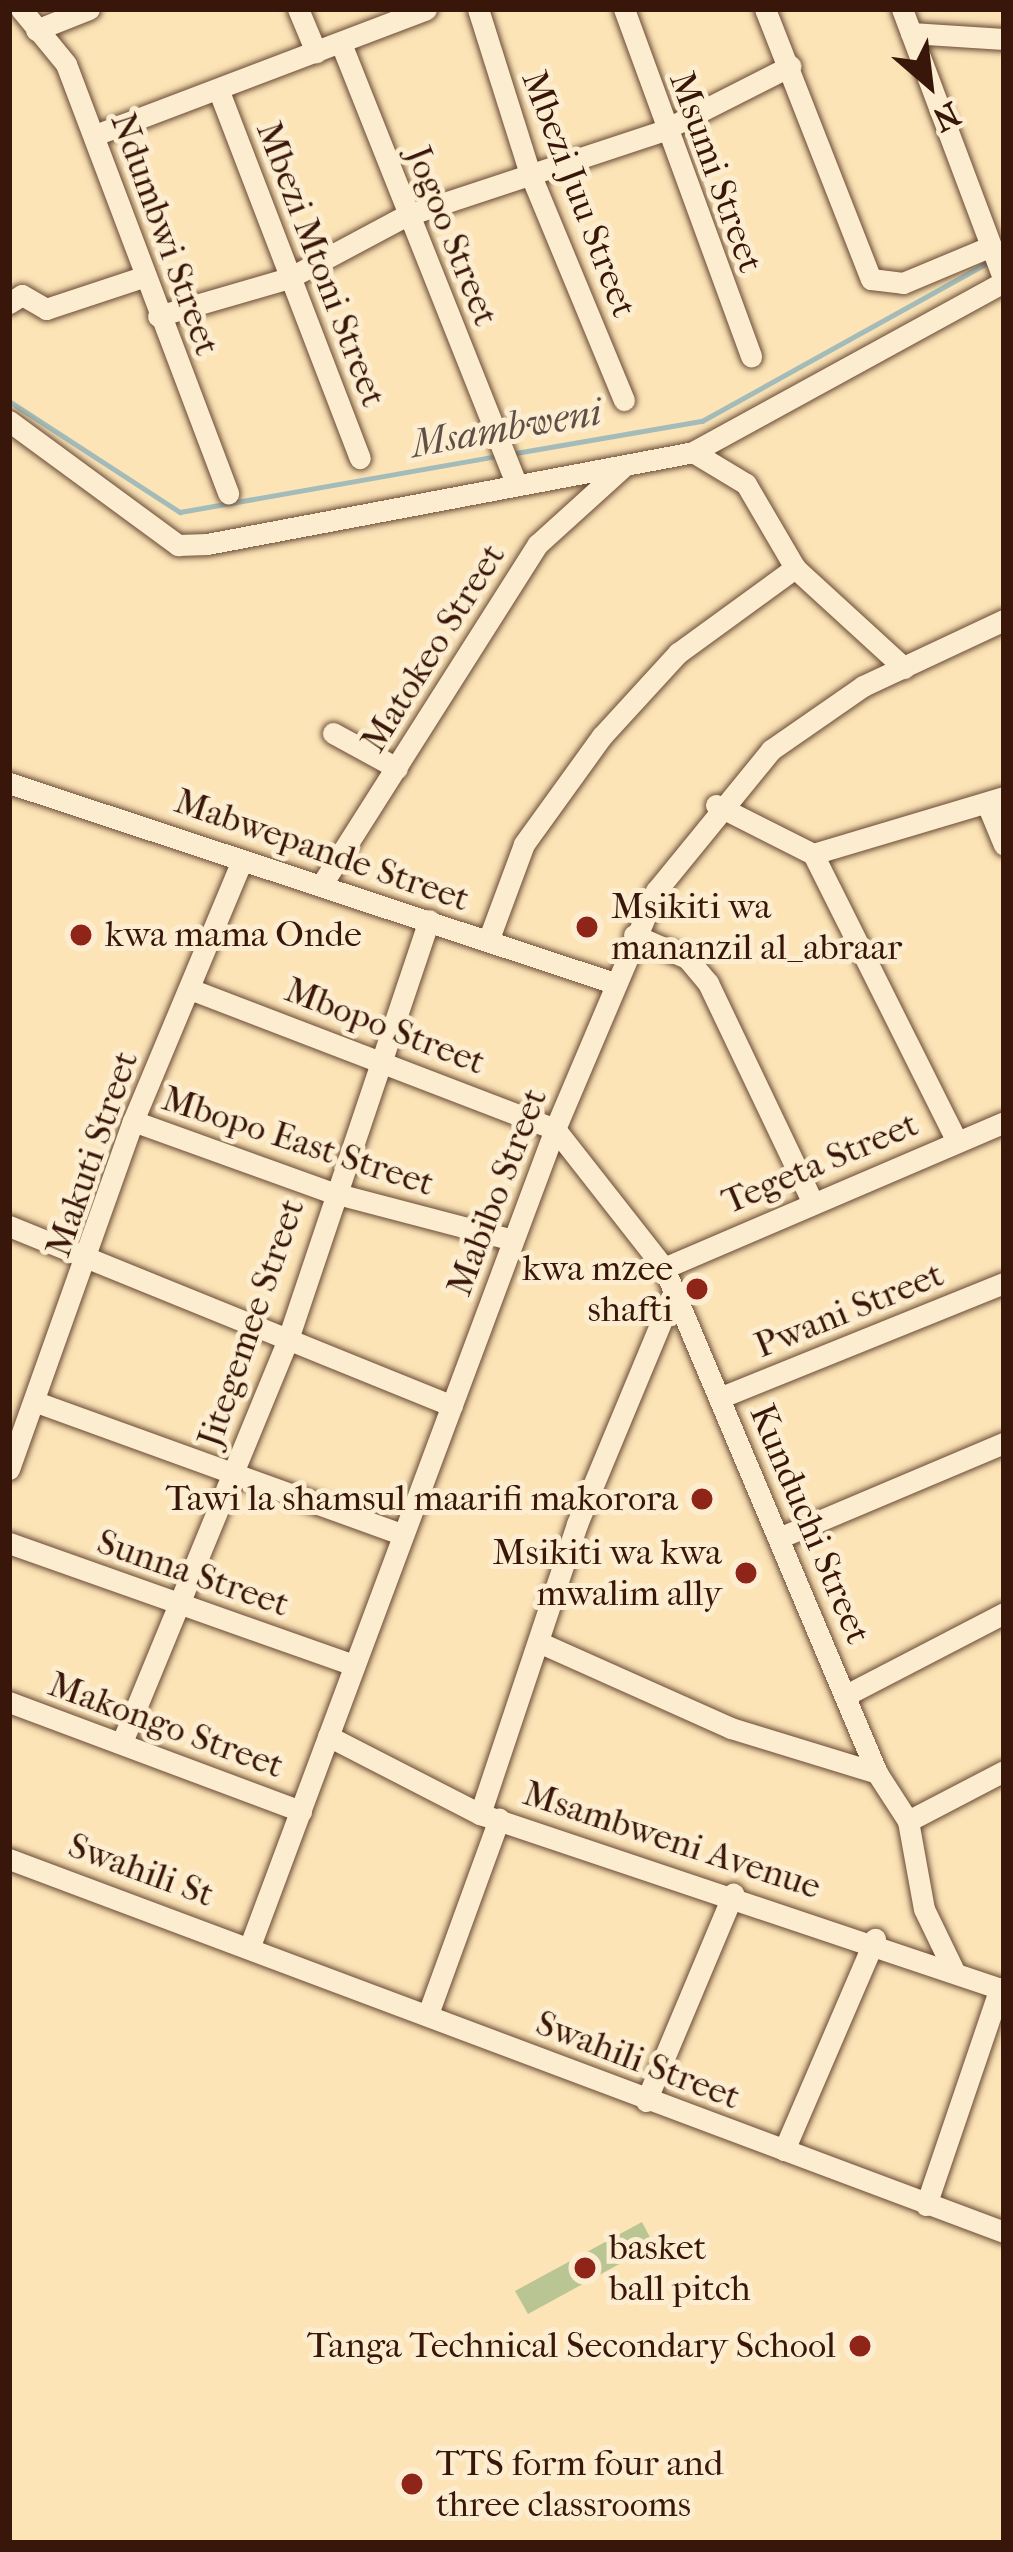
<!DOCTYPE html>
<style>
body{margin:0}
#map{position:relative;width:1013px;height:2552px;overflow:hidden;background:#fce4b7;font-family:"IM FELL French Canon",serif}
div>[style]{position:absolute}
.green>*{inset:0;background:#b9c593}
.stream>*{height:4.5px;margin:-2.25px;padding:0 2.25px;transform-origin:2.25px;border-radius:2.25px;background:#a4bcb9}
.roads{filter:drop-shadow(0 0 3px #694a34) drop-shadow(0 0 3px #694a34)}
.minor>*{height:21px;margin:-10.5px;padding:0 10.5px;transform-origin:10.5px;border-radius:10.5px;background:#fdedd0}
.dots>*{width:33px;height:33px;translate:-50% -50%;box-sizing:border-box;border:6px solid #fdedd0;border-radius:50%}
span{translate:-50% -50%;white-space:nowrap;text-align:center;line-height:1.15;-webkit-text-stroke:10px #fdedd0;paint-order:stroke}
.street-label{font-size:36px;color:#381609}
.poi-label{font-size:36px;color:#381609}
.left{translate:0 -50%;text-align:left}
.right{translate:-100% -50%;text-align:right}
.water-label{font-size:39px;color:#5e5047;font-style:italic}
.frame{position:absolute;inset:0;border:12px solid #381609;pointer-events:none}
.north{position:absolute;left:869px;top:24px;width:120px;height:120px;-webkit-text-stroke:9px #fdedd0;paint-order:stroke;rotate:152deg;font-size:33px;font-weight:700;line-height:48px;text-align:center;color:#381609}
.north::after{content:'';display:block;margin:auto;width:42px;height:54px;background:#381609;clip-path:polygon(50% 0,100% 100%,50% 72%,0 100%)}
</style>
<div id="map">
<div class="green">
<div style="clip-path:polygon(642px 2222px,654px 2245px,528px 2314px,515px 2291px)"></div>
</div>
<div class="stream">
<div style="left:9px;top:401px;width:204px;rotate:33deg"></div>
<div style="left:180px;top:512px;width:324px;rotate:-10deg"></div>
<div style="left:510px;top:454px;width:195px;rotate:-9.8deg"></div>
<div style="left:702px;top:421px;width:328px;rotate:-29deg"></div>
</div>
<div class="roads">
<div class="minor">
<div style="left:21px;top:9px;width:71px;rotate:50.7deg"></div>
<div style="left:66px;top:64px;width:459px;rotate:69.3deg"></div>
<div style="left:298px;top:9px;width:47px;rotate:67.3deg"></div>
<div style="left:478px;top:9px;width:170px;rotate:72.5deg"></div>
<div style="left:529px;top:171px;width:248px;rotate:67.5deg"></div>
<div style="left:624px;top:9px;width:370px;rotate:69.9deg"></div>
<div style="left:765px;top:9px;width:290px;rotate:68.6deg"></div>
<div style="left:871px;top:279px;width:32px;rotate:7deg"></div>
<div style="left:903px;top:283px;width:93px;rotate:-22.7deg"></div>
<div style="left:902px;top:9px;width:290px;rotate:69.4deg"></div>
<div style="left:36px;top:30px;width:57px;rotate:-21.6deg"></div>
<div style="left:911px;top:33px;width:93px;rotate:3.7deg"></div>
<div style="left:342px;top:46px;width:466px;rotate:68.3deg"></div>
<div style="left:220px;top:94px;width:390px;rotate:69deg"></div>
<div style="left:95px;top:135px;width:354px;rotate:-20.8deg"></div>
<div style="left:9px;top:303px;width:15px;rotate:-32deg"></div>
<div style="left:22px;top:295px;width:28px;rotate:30deg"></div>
<div style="left:46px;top:309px;width:105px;rotate:-18.3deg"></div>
<div style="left:158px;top:316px;width:136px;rotate:-16.2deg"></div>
<div style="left:289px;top:278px;width:132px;rotate:-28.1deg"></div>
<div style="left:405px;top:216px;width:271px;rotate:-18.3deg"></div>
<div style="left:662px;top:131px;width:144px;rotate:-26.9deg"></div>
<div style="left:9px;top:421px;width:210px;rotate:36.3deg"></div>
<div style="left:178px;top:545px;width:29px;rotate:-2deg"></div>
<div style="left:207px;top:544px;width:495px;rotate:-10.7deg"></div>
<div style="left:693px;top:452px;width:354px;rotate:-28.7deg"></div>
<div style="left:693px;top:452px;width:62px;rotate:31.1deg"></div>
<div style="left:746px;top:484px;width:97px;rotate:59.7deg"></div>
<div style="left:795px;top:568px;width:148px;rotate:42.5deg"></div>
<div style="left:333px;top:733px;width:73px;rotate:28.7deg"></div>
<div style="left:9px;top:783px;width:637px;rotate:18.29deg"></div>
<div style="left:987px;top:804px;width:44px;rotate:67.5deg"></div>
<div style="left:716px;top:805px;width:109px;rotate:26.8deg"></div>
<div style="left:813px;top:854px;width:199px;rotate:-16.6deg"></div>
<div style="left:813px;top:854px;width:321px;rotate:63.4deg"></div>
<div style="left:322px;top:884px;width:403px;rotate:-57.6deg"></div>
<div style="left:538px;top:544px;width:115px;rotate:-42.2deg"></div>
<div style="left:634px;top:935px;width:58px;rotate:23.5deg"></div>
<div style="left:687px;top:958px;width:33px;rotate:50deg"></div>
<div style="left:708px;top:983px;width:237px;rotate:64.5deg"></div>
<div style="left:488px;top:941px;width:103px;rotate:-69.6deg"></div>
<div style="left:524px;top:844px;width:133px;rotate:-54.2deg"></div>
<div style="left:602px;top:736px;width:113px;rotate:-47.5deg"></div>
<div style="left:678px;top:653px;width:145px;rotate:-36deg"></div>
<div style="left:190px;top:989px;width:391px;rotate:21deg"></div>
<div style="left:555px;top:1129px;width:177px;rotate:51.9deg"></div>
<div style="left:664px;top:1268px;width:548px;rotate:67.13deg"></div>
<div style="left:877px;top:1773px;width:57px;rotate:57.1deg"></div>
<div style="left:908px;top:1821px;width:89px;rotate:79.7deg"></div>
<div style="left:924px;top:1909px;width:67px;rotate:64.2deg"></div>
<div style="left:133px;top:1121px;width:209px;rotate:19.8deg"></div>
<div style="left:330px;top:1192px;width:189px;rotate:14.7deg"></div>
<div style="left:9px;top:1226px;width:478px;rotate:22.1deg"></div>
<div style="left:664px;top:1268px;width:370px;rotate:-23.2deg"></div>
<div style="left:719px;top:1398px;width:307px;rotate:-22deg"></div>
<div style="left:39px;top:1403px;width:387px;rotate:19.9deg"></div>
<div style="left:9px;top:1469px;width:369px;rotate:-70.4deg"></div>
<div style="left:133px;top:1121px;width:280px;rotate:-67.3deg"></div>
<div style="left:781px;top:1537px;width:242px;rotate:-22.9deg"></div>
<div style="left:9px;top:1543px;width:366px;rotate:19.5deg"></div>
<div style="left:543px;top:1644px;width:206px;rotate:24.1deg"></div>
<div style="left:731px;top:1728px;width:153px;rotate:17.1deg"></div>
<div style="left:848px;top:1694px;width:176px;rotate:-27.4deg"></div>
<div style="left:9px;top:1702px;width:312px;rotate:20.5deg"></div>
<div style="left:328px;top:1736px;width:171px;rotate:27.2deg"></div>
<div style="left:480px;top:1814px;width:553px;rotate:18.57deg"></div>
<div style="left:122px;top:1742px;width:436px;rotate:-67.6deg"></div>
<div style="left:288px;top:1339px;width:442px;rotate:-71.4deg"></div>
<div style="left:480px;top:1814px;width:306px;rotate:-71.5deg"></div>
<div style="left:577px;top:1524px;width:250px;rotate:-67.4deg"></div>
<div style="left:908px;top:1821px;width:108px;rotate:-27.5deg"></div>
<div style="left:9px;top:1859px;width:1063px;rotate:20.55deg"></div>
<div style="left:251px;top:1943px;width:869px;rotate:-69.52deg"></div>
<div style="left:555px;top:1129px;width:259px;rotate:-67deg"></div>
<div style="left:656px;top:891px;width:182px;rotate:-50.8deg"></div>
<div style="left:771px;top:750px;width:112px;rotate:-34.8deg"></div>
<div style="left:863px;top:686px;width:156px;rotate:-25.1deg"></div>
<div style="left:428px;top:2014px;width:208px;rotate:-70deg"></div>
<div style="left:646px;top:2101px;width:225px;rotate:-67.2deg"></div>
<div style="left:784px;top:2150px;width:230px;rotate:-66.7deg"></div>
<div style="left:926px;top:2205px;width:229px;rotate:-71.2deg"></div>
</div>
</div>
<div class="dots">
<div style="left:587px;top:927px;background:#8f2418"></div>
<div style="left:81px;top:935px;background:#8f2418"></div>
<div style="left:697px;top:1289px;background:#8f2418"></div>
<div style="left:702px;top:1499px;background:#8f2418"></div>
<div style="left:746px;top:1573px;background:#8f2418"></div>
<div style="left:585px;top:2268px;background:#8f2418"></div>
<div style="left:860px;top:2346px;background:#8f2418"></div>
<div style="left:412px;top:2484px;background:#8f2418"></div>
</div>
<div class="street-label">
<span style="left:716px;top:172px;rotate:70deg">Msumi Street</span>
<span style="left:579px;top:194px;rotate:69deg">Mbezi Juu Street</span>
<span style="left:165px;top:234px;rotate:70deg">Ndumbwi Street</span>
<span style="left:452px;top:236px;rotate:68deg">Jogoo Street</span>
<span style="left:321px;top:264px;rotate:69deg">Mbezi Mtoni Street</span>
<span style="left:433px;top:648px;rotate:-58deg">Matokeo Street</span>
<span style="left:322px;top:850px;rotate:19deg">Mabwepande Street</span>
<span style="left:385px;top:1026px;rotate:21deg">Mbopo Street</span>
<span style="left:298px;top:1141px;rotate:18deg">Mbopo East Street</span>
<span style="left:92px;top:1154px;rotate:-71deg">Makuti Street</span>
<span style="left:820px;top:1163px;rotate:-23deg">Tegeta Street</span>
<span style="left:497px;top:1192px;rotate:-69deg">Mabibo Street</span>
<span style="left:849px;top:1310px;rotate:-22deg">Pwani Street</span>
<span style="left:251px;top:1323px;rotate:-71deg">Jitegemee Street</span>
<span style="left:810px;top:1524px;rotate:67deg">Kunduchi Street</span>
<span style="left:193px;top:1573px;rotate:19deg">Sunna Street</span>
<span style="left:166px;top:1725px;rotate:20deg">Makongo Street</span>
<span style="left:672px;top:1840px;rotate:18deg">Msambweni Avenue</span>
<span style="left:141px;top:1870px;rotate:20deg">Swahili St</span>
<span style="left:638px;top:2060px;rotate:21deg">Swahili Street</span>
</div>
<div class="poi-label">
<span class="left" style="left:611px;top:927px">Msikiti wa<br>mananzil al_abraar</span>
<span class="left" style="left:105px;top:935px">kwa mama Onde</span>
<span class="right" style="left:673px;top:1289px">kwa mzee<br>shafti</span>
<span class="right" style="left:678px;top:1499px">Tawi la shamsul maarifi makorora</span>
<span class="right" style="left:722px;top:1573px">Msikiti wa kwa<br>mwalim ally</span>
<span class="left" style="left:609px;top:2268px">basket<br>ball pitch</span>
<span class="right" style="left:836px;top:2346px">Tanga Technical Secondary School</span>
<span class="left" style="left:436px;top:2484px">TTS form four and<br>three classrooms</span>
</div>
<div class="water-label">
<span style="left:506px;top:428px;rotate:-10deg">Msambweni</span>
</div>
<div class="frame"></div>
<div class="north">N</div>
</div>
